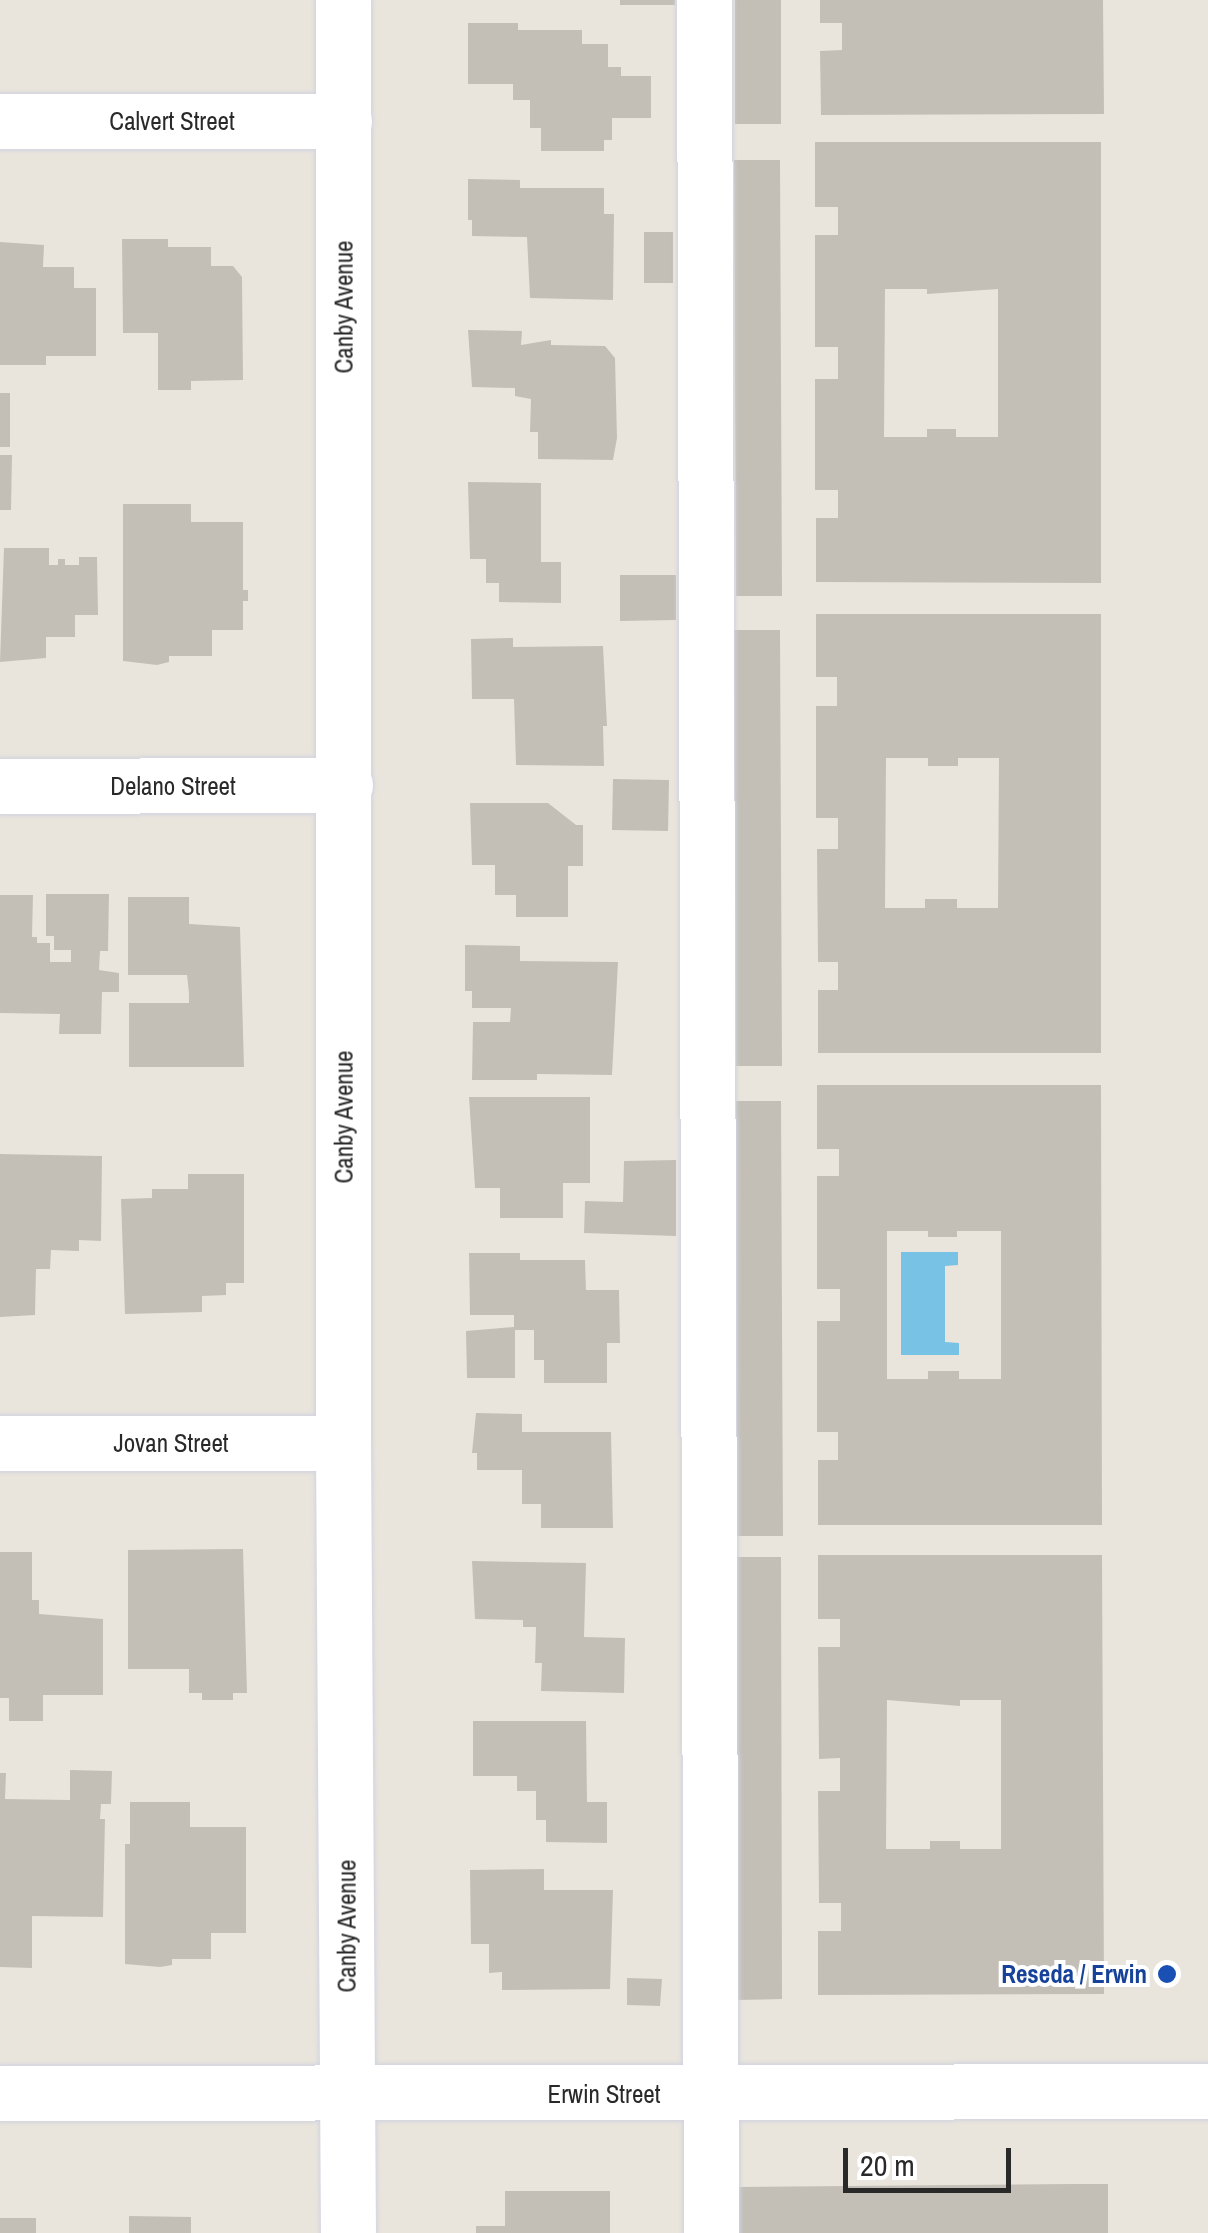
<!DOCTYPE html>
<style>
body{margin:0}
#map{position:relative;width:1208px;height:2233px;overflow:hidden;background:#eae5dc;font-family:"Archivo Narrow",sans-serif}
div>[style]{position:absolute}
.water>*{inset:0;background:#77c2e5}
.building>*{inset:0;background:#c3bfb7}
.roads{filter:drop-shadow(0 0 2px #d1d3e1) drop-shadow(0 0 2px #d1d3e1)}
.minor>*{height:55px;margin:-27.5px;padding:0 27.5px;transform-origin:27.5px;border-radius:27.5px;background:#fff}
.dots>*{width:28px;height:28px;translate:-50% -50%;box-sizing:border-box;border:5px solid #fff;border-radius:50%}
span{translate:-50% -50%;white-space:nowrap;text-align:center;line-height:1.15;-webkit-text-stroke:8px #fff;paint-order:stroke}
.street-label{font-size:25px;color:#292929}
.transit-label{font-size:25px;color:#164399;font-weight:700}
.right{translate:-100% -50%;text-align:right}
.scale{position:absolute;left:843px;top:2148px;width:168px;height:45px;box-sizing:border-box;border:5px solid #292929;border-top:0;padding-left:12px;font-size:30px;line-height:35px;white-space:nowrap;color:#292929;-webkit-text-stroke:8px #fff;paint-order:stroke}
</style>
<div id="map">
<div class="water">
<div style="clip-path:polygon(901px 1252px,958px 1252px,958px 1265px,945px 1266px,945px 1342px,959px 1343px,959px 1355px,901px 1355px)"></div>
</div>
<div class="building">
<div style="clip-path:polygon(620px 0,675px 0,675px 5px,620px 5px)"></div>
<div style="clip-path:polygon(735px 0,781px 0,781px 124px,735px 124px)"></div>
<div style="clip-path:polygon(820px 0,1103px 0,1104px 114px,821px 115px,820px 51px,842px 50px,842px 23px,820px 23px)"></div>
<div style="clip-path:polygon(468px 23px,518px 23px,518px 30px,582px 30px,582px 44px,608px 44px,608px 67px,621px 67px,621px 76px,651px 76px,651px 118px,612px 118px,612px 140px,604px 140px,604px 151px,541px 151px,541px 128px,530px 128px,530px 100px,513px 100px,513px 84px,468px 84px)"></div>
<div style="clip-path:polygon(evenodd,815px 142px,1101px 142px,1101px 583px,816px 582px,816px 518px,838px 518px,838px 490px,815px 490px,815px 379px,838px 379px,838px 347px,815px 347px,815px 235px,838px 235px,838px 207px,815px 207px,815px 142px,885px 289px,927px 289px,927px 294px,998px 289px,998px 437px,956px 437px,956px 429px,927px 429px,927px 437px,884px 437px,885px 289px)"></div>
<div style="clip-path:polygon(734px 160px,780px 160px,782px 596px,736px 596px)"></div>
<div style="clip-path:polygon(468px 179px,520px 180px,520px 188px,604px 188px,604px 214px,614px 214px,613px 300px,530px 298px,527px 237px,472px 236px,472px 220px,468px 220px)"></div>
<div style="clip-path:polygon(644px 232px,673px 232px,673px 283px,644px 283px)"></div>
<div style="clip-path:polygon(122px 239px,168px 239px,168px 247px,211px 247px,211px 266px,233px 266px,242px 277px,243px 380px,191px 381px,191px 390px,158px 390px,158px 333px,123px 333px)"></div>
<div style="clip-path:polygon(0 242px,44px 245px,43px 267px,74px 267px,74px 288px,96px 288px,96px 356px,46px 356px,46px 365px,0 365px)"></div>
<div style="clip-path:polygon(468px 330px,522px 331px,521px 345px,551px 340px,551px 345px,605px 346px,615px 358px,617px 438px,613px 460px,538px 459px,538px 432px,530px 432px,531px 399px,515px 396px,515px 388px,472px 387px)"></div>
<div style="clip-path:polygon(0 393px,10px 393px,10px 447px,0 447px)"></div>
<div style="clip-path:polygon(0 455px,12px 455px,11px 510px,0 510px)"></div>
<div style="clip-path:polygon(468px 482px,541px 483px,541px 562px,561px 562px,561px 603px,499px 602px,499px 583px,486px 583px,486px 559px,470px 559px)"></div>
<div style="clip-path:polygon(123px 504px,191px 504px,191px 522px,243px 522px,243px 590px,248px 590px,248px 601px,243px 601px,243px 630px,212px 630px,212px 656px,169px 656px,169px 662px,157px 665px,123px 661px)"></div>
<div style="clip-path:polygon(4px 548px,49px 548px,49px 565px,58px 565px,58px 559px,65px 559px,65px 565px,79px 565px,79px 557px,97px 557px,98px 615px,75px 615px,75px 637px,46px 637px,46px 658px,0 662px)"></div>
<div style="clip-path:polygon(620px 575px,676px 575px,676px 620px,620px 621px)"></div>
<div style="clip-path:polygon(evenodd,816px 614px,1101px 614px,1101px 1053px,818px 1053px,818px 990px,838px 990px,838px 962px,818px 962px,817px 849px,838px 849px,838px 818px,816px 818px,816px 706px,837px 706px,837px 677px,816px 677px,816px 614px,886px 758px,928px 758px,928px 766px,958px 766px,958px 758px,999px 758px,998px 908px,957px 908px,957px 899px,925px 899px,925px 908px,885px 908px,886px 758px)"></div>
<div style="clip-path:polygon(734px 630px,780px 630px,782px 1066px,736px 1066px)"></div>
<div style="clip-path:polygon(513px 638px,513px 647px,603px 646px,607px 726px,603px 726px,604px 766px,516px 765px,514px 699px,472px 699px,471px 639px)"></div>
<div style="clip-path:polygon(613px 779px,669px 780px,668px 831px,612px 830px)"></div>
<div style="clip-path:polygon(470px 803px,548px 803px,576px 825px,583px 825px,583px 866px,568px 866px,568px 917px,516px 917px,516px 895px,495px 895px,495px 865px,472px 865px)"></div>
<div style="clip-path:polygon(46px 894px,109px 894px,108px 951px,100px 951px,99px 970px,119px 973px,119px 992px,102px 992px,101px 1034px,59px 1034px,60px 1014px,0 1013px,0 895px,33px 895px,32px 937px,37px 937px,37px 943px,50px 943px,50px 962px,71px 962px,71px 950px,54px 950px,54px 936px,46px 936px)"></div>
<div style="clip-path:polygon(128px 897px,189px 897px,189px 924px,240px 927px,244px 1067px,129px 1067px,129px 1003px,189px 1003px,189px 993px,187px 975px,128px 975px)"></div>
<div style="clip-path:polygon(465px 945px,520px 946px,520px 961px,618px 962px,612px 1075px,537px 1074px,537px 1080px,472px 1080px,473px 1022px,510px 1022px,511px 1008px,472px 1008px,472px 991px,465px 991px)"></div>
<div style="clip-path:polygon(evenodd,817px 1085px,1101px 1085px,1102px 1525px,818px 1525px,818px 1460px,838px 1460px,838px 1432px,817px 1432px,817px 1321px,840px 1321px,840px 1289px,817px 1289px,817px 1176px,839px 1176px,839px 1149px,817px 1149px,817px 1085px,887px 1231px,928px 1231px,928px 1237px,957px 1237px,957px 1231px,1001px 1231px,1001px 1379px,959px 1379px,959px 1371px,928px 1371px,928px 1379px,887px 1379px,887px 1231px)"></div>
<div style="clip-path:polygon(469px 1097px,590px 1097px,590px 1183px,563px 1183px,563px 1218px,500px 1218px,500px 1188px,475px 1188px)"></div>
<div style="clip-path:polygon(736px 1101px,781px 1101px,783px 1536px,737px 1536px)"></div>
<div style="clip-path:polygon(0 1154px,102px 1156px,101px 1241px,79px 1240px,79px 1251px,51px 1250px,50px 1269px,36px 1269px,35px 1315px,0 1317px)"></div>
<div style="clip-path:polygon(676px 1160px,676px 1236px,584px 1233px,585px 1201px,623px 1202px,624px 1161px)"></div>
<div style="clip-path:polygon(188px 1174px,244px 1174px,244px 1283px,226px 1283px,226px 1295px,202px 1296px,202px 1312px,125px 1314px,121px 1199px,152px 1198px,152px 1189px,188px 1189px)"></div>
<div style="clip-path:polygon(469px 1253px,520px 1253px,520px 1260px,585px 1260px,586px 1290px,619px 1290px,620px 1343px,607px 1343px,607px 1383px,544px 1383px,544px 1360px,534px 1360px,534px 1330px,515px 1330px,515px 1378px,467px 1378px,466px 1331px,514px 1327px,514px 1315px,470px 1315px)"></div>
<div style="clip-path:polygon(476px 1413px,522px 1414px,522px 1432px,611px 1432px,613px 1528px,541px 1528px,541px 1504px,522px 1504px,522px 1470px,477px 1470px,477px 1453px,472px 1453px)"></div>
<div style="clip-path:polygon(243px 1549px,247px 1693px,233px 1693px,233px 1700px,202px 1700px,202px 1693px,189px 1693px,189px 1669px,128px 1669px,128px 1550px)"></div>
<div style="clip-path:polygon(0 1552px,32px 1552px,32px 1600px,39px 1600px,39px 1614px,103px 1619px,103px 1695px,43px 1695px,43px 1721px,9px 1721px,9px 1698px,0 1698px)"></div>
<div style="clip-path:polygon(evenodd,818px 1555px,1102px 1555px,1104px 1994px,818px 1995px,818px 1931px,841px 1931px,841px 1903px,819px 1903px,818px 1791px,840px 1791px,840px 1758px,819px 1759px,818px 1647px,840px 1647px,840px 1619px,818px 1619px,818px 1555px,887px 1700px,960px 1706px,960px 1700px,1001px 1700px,1001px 1849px,960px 1849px,960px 1841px,930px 1841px,930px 1849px,886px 1849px,887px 1700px)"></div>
<div style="clip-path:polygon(734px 1557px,781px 1557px,782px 1999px,735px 2000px)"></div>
<div style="clip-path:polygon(472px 1561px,586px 1563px,584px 1637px,625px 1638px,624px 1693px,541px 1691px,542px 1663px,535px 1663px,536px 1627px,523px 1627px,523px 1620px,475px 1619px)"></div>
<div style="clip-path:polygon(473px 1721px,586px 1721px,587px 1802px,607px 1802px,607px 1843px,546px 1842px,546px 1820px,536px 1820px,536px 1791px,517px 1791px,517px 1776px,473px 1776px)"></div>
<div style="clip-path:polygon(70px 1770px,112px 1771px,111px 1804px,101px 1804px,100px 1819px,105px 1819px,103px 1917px,32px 1916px,32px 1968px,0 1967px,0 1773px,6px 1773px,5px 1799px,70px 1800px)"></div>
<div style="clip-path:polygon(130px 1802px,190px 1802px,190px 1827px,246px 1827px,246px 1933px,211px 1933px,211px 1959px,172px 1959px,172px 1965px,160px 1967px,125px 1964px,125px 1844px,130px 1844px)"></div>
<div style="clip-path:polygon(544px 1869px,544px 1890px,613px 1890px,610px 1989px,502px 1990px,502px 1972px,489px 1973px,489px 1944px,471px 1944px,470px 1870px)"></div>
<div style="clip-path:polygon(627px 1978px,662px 1979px,660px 2006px,627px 2005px)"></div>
<div style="clip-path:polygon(1074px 2184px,1108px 2184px,1108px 2233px,739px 2233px,739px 2187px)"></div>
<div style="clip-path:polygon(505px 2191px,610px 2191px,610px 2233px,476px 2233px,476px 2226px,505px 2226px)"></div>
<div style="clip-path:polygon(129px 2216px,191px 2217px,191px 2233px,129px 2233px)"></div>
<div style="clip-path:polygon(0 2218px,36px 2218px,36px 2233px,0 2233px)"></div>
</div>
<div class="roads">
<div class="minor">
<div style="left:343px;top:0;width:1443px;rotate:90deg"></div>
<div style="left:343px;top:1443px;width:790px;rotate:89.64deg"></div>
<div style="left:704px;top:0;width:2233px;rotate:89.82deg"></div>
<div style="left:0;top:121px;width:344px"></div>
<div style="left:0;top:786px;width:345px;rotate:-0.2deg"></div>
<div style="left:0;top:1443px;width:343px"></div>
<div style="left:0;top:2093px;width:1208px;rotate:-0.09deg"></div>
</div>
</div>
<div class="dots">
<div style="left:1167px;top:1974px;background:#1a4fb4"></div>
</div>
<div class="street-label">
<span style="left:172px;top:121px">Calvert Street</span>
<span style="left:344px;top:307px;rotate:-90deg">Canby Avenue</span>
<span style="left:173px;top:786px">Delano Street</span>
<span style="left:344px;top:1117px;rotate:-90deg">Canby Avenue</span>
<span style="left:171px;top:1443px">Jovan Street</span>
<span style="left:347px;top:1926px;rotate:-90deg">Canby Avenue</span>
<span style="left:604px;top:2094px">Erwin Street</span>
</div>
<div class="transit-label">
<span class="right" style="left:1147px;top:1974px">Reseda / Erwin</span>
</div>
<div class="scale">20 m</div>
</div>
